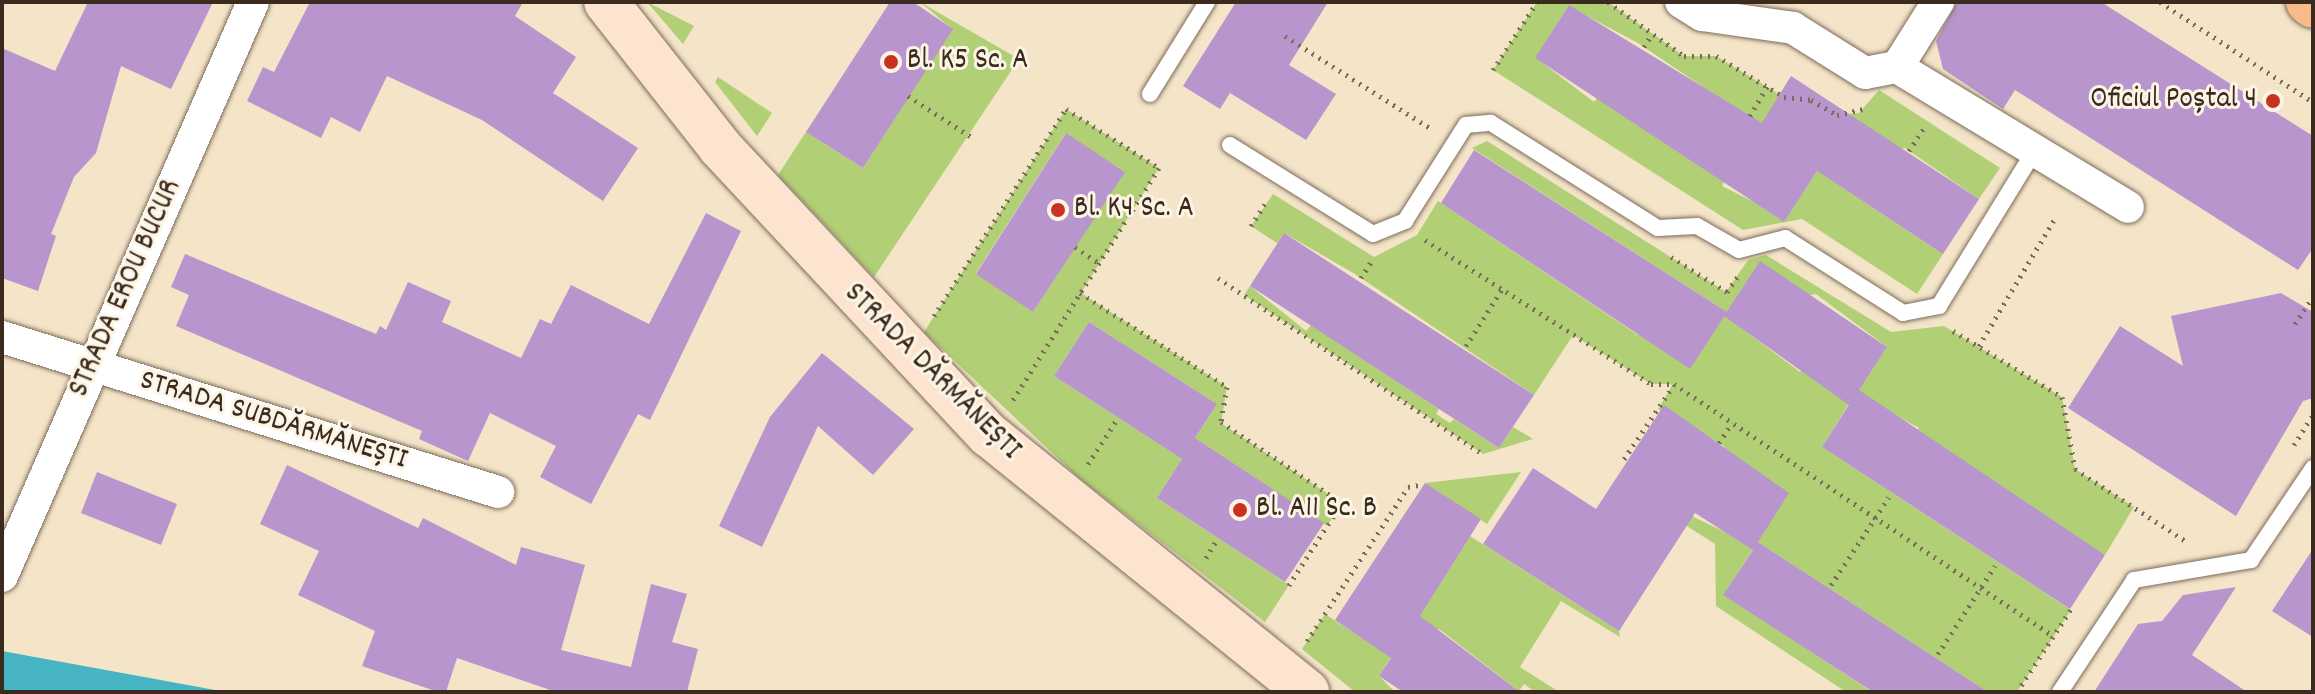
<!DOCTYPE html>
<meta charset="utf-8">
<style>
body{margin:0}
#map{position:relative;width:2315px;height:694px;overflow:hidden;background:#f4e4c8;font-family:Dekko,sans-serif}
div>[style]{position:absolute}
.green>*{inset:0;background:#b1cf75}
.water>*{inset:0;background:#47b4c4}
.building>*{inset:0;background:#b995cd}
.path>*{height:5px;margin-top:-2.5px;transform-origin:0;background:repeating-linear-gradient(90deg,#7c6b5a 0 2px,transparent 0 8px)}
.roads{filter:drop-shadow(0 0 2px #7c6b5a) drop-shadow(0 0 2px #7c6b5a)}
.lane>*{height:16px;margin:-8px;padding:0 8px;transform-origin:8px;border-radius:8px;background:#fff}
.street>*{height:32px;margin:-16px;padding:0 16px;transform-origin:16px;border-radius:16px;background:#fff}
.secondary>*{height:44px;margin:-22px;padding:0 22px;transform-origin:22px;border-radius:22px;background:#fde4d0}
.primary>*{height:44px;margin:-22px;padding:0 22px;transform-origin:22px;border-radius:22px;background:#f9bc89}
.dots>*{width:22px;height:22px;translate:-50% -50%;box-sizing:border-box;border:4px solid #fcf5e5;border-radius:50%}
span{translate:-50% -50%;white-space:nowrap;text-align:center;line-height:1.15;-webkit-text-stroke:6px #fcf5e5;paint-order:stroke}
.poi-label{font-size:30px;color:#3b2a1e}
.left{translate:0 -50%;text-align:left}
.right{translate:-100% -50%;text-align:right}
.street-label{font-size:30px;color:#3b2a1e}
.frame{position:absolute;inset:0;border:4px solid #3b2a1e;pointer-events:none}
</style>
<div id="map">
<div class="green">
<div style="clip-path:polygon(647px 2px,694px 26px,683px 44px)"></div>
<div style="clip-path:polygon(920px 2px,1019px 59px,874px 277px,778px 175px,806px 132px,863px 168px,952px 29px)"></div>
<div style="clip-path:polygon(1537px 2px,1608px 2px,1684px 56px,1716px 56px,1784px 97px,1837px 115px,1859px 113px,1879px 90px,2000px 168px,1979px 199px,1905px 148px,1820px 166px,1638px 43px,1568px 6px,1536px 58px,1594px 102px,1598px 97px,1725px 180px,1722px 186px,1786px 218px,1817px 171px,1943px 254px,1917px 294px,1802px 219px,1743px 230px,1493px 70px)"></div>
<div style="clip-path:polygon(718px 77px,772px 113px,757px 136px,715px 82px)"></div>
<div style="clip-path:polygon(evenodd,1066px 109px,1159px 168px,1081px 293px,1227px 387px,1221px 423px,1342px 503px,1327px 526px,1195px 438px,1217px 404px,1089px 322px,1054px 376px,1182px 459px,1157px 498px,1289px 585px,1265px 622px,1079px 478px,924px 332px,1066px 109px,1065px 134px,1124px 171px,1033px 312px,976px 273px,1065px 134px)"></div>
<div style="clip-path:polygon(1487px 141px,1726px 292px,1748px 260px,1766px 255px,1891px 332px,1944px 326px,2062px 397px,2075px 469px,2134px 507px,2105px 555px,1916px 433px,1919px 428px,1856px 394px,1887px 347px,1816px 294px,1727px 312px,1472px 148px)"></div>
<div style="clip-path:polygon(1273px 194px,1374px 257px,1417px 235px,1438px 201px,1638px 335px,1724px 315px,1800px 372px,1804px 367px,1852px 399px,1822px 447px,2071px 610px,2017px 692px,1988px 692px,1758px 542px,1724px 446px,1658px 409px,1673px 384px,1651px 384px,1573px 335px,1534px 395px,1355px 274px,1284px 233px,1277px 243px,1251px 226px)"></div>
<div style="clip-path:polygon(1250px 286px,1306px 331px,1311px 325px,1439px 409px,1436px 414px,1450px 423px,1454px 419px,1499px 448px,1513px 427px,1533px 439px,1483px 454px,1244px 295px)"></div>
<div style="clip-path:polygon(1521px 472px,1487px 524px,1425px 483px)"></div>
<div style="clip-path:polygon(1615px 480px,1755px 546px,1724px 594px,1872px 692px,1846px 692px,1716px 606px,1715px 544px)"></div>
<div style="clip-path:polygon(1470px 536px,1619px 631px,1620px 637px,1561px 601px,1520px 667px,1559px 692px,1535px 692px,1524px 684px,1519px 691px,1439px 629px,1434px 635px,1416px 622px)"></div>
<div style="clip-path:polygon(1325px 614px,1391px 657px,1379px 676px,1395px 692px,1355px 692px,1302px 649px)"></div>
</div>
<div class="water">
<div style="clip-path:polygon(2px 651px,226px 692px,2px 692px)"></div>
</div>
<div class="building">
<div style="clip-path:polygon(88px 2px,213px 2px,171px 89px,121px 66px,96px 153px,74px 177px,51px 234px,56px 236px,38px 291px,2px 278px,2px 48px,55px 71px)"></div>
<div style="clip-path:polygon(310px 2px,523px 2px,515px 16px,576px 57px,553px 93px,638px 148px,603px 201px,482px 120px,387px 76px,360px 132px,331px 117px,321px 138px,247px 101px,263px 67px,274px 72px)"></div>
<div style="clip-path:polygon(890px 2px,913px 2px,953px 29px,863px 168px,806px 132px)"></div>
<div style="clip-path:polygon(1236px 2px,1328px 2px,1289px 65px,1336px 94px,1306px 140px,1230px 93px,1220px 109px,1183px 86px)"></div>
<div style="clip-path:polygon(1957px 2px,2101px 2px,2313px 136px,2313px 248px,2298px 270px,2015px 90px,2003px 109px,1943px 69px,1936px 41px)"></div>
<div style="clip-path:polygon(1569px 5px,1762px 123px,1791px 76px,1979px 199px,1943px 254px,1817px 171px,1784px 222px,1535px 58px)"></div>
<div style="clip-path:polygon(1066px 133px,1125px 172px,1033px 312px,976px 274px)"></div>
<div style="clip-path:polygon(1474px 150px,1727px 312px,1690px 369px,1441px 203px)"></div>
<div style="clip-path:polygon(706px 213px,741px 231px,650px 420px,638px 414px,591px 504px,540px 477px,556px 446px,490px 413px,468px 461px,419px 439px,422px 431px,176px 326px,189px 295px,171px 287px,185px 254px,376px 334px,380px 326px,386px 330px,408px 282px,451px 301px,442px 322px,521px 358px,540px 319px,551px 324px,571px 285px,649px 324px)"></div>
<div style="clip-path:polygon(1284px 233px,1534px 395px,1499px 448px,1250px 286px)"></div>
<div style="clip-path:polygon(1760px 261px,1887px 347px,1859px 390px,2105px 555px,2070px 609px,1822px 447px,1852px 400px,1849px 405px,1724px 316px)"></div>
<div style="clip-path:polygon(2281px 293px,2313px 312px,2313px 398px,2303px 401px,2236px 516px,2068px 408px,2120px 326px,2183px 366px,2171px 316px)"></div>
<div style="clip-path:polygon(1089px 322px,1217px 404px,1195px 438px,1324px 523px,1285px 582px,1157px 498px,1182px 459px,1054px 376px)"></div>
<div style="clip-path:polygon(822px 353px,914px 429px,873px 475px,818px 426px,762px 547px,719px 526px,770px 417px)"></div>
<div style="clip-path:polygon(1664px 405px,1789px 493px,1758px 542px,1988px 692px,1873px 692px,1723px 595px,1753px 550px,1695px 513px,1619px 631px,1483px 544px,1533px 468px,1596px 509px)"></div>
<div style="clip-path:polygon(287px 465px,418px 528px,423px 518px,516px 565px,521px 547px,585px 565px,561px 650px,631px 667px,651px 584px,687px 594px,672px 642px,698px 649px,687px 692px,556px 692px,457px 658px,446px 692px,438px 692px,362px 666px,375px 631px,298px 595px,319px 551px,260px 524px)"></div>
<div style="clip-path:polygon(97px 472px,177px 504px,161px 545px,81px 513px)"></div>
<div style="clip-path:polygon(1425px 483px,1481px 519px,1420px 616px,1520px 692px,1403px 692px,1379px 676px,1391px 658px,1335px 620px)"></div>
<div style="clip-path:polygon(2313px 549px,2313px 637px,2272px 611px)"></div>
<div style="clip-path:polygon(2236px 587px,2192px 655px,2247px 692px,2094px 692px,2138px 624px,2162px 621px,2183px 595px)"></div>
</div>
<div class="path">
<div style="left:1608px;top:2px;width:93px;rotate:35.4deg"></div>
<div style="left:1684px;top:56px;width:32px"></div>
<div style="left:1716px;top:56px;width:79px;rotate:31.1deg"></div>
<div style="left:1784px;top:97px;width:27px;rotate:6deg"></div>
<div style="left:1811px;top:100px;width:30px;rotate:30deg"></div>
<div style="left:1837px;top:115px;width:26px;rotate:-13deg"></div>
<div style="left:2160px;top:2px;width:183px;rotate:33.2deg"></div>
<div style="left:1285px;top:36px;width:175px;rotate:32.4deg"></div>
<div style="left:1644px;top:47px;width:13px;rotate:-58deg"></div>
<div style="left:1493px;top:70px;width:81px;rotate:-57.1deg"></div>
<div style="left:908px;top:96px;width:74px;rotate:32.8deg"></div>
<div style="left:1750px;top:116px;width:34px;rotate:-60deg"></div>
<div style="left:1909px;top:151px;width:31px;rotate:-57deg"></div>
<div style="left:1251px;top:226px;width:31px;rotate:-58deg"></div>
<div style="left:1425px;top:240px;width:268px;rotate:32.5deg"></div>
<div style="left:1651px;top:384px;width:23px"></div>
<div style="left:1674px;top:384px;width:456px;rotate:33.6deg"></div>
<div style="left:1075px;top:247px;width:29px;rotate:34deg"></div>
<div style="left:1671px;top:257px;width:66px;rotate:32deg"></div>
<div style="left:1727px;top:292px;width:19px;rotate:-55deg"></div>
<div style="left:1218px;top:278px;width:318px;rotate:33.6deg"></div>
<div style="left:1361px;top:278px;width:19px;rotate:-58deg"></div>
<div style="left:1080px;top:293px;width:174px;rotate:32.6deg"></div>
<div style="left:1227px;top:387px;width:36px;rotate:100deg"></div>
<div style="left:1221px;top:422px;width:146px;rotate:33.8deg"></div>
<div style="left:1342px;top:503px;width:98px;rotate:122.9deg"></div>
<div style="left:934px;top:316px;width:246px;rotate:-57.5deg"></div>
<div style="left:1066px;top:109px;width:110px;rotate:32.4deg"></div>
<div style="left:1159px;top:168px;width:275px;rotate:122.2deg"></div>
<div style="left:2295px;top:324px;width:33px;rotate:-57deg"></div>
<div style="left:1953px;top:331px;width:127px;rotate:31.2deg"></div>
<div style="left:2062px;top:397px;width:73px;rotate:79.8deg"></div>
<div style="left:2075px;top:469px;width:134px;rotate:33.1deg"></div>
<div style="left:1466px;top:346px;width:67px;rotate:-57.7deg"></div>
<div style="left:1979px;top:346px;width:149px;rotate:-59.3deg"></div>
<div style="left:1719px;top:443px;width:24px;rotate:-57deg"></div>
<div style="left:2294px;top:445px;width:36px;rotate:-58deg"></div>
<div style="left:1624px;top:459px;width:89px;rotate:-56deg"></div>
<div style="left:1088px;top:464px;width:55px;rotate:-56.9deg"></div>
<div style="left:1206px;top:558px;width:23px;rotate:-59deg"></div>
<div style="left:1831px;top:585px;width:105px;rotate:-56.6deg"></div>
<div style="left:1307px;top:641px;width:184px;rotate:-56.7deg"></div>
<div style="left:1408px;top:487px;width:15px;rotate:-11deg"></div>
<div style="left:1938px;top:654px;width:105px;rotate:-57.1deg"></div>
<div style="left:2017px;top:692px;width:103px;rotate:-56.9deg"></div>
</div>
<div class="roads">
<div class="lane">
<div style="left:1150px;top:94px;width:108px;rotate:-58.2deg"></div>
<div style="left:1230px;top:145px;width:168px;rotate:31.9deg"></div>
<div style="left:1373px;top:234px;width:35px;rotate:-22deg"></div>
<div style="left:1405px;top:221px;width:114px;rotate:-57.6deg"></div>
<div style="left:1466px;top:125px;width:25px;rotate:-5deg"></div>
<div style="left:1491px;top:123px;width:197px;rotate:32.2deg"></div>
<div style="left:1658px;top:228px;width:39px;rotate:-3deg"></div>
<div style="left:1697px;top:226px;width:48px;rotate:29.7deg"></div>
<div style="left:1739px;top:250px;width:48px;rotate:-14.6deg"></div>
<div style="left:1785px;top:238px;width:140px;rotate:32.4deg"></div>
<div style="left:1903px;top:313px;width:37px;rotate:-11deg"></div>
<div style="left:1939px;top:306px;width:183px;rotate:-58.4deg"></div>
<div style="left:2060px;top:692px;width:134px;rotate:-56.5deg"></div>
<div style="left:2134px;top:580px;width:119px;rotate:-9.7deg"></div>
<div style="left:2251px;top:560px;width:111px;rotate:-56deg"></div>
</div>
<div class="street">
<div style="left:1681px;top:2px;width:25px;rotate:32deg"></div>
<div style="left:1702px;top:15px;width:92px;rotate:8.1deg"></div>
<div style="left:1793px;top:28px;width:85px;rotate:32deg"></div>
<div style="left:1865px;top:73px;width:33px;rotate:-11deg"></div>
<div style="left:1938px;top:2px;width:77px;rotate:122.2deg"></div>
<div style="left:1897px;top:67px;width:270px;rotate:31.2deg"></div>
<div style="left:2px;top:337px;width:520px;rotate:17.35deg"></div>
<div style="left:2px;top:576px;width:626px;rotate:-66.38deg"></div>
</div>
<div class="secondary">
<div style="left:606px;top:2px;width:184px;rotate:51.8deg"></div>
<div style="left:720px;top:147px;width:394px;rotate:47deg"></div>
<div style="left:989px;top:435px;width:409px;rotate:38.9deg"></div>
</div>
<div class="primary">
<div style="left:2308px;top:2px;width:6px;rotate:39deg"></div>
</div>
</div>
<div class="dots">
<div style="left:891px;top:62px;background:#c8321e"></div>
<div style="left:2273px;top:101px;background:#c8321e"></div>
<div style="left:1058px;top:210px;background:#c8321e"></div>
<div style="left:1240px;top:510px;background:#c8321e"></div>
</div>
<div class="poi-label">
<span class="left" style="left:907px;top:62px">Bl. K5 Sc. A</span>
<span class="right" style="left:2257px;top:101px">Oficiul Poștal 4</span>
<span class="left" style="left:1074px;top:210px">Bl. K4 Sc. A</span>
<span class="left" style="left:1256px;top:510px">Bl. A11 Sc. B</span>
</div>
<div class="street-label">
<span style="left:127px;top:289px;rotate:-66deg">STRADA EROU BUCUR</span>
<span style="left:931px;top:373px;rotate:45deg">STRADA DĂRMĂNEȘTI</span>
<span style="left:273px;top:422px;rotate:17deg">STRADA SUBDĂRMĂNEȘTI</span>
</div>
<div class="frame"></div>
</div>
